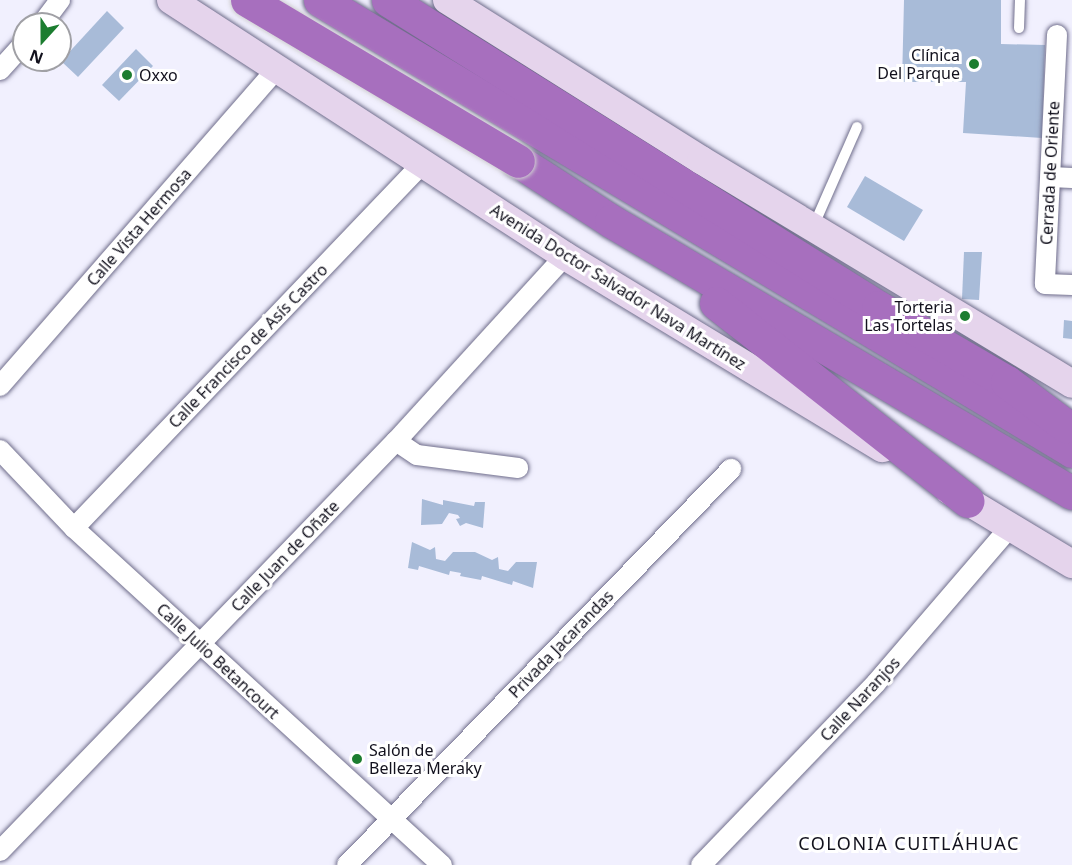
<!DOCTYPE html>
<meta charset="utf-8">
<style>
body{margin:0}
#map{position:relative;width:1072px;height:865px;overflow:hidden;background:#f1f0fe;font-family:"Noto Sans",sans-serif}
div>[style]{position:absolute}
.building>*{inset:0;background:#a8bbd8}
.roads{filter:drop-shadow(0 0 2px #6f6d8b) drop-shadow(0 0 2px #6f6d8b)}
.lane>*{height:10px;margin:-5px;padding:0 5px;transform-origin:5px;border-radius:5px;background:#fff}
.street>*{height:20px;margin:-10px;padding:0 10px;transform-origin:10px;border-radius:10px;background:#fff}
.secondary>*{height:28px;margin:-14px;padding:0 14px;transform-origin:14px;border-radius:14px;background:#e5d4ec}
.highway>*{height:33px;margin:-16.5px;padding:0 16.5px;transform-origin:16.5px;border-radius:16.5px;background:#a76fbe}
.bridges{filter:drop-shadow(0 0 2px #d0cfd2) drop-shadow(0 0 2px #d0cfd2)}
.highway-bridge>*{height:33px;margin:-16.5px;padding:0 16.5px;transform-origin:16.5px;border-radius:16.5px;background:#a76fbe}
.dots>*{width:16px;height:16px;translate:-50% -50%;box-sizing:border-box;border:3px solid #fff;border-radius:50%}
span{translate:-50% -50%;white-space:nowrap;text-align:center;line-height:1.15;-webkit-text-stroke:6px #fff;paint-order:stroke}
.poi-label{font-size:16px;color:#12111d}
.right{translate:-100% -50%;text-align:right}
.left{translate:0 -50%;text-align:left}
.street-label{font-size:16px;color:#12111d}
.neighbourhood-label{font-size:18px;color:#12111d;letter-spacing:1.5px}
.north{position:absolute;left:12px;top:12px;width:60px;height:60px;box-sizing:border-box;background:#fff;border:2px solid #a0a0a5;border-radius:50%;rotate:201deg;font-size:16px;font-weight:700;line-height:24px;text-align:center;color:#12111d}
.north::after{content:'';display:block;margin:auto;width:21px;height:27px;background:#1c7d30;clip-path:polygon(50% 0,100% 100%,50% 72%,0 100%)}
</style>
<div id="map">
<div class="building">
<div style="clip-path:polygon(904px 0,1001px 0,1001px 44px,1045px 45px,1042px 138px,963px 133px,966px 82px,902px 82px)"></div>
<div style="clip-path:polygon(107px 11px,124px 28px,78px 77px,61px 61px)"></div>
<div style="clip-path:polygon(136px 49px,153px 66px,119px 101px,102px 85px)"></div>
<div style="clip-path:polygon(865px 176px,923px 210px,904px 241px,847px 207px)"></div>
<div style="clip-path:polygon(964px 252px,982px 252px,979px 300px,962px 299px)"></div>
<div style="clip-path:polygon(1064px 320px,1072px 321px,1072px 339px,1063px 338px)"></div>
<div style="clip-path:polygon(422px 499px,443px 505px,443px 500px,474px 506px,475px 502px,485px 502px,483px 528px,466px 523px,460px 526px,456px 519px,460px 518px,458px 515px,449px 513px,442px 524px,421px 525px)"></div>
<div style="clip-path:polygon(412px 542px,430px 550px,435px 547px,436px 559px,445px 561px,453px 552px,475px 552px,492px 560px,498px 557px,499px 569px,508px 571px,516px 562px,537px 562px,533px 588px,513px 581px,512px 585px,482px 576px,481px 580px,460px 576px,461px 573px,450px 571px,449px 575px,419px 566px,418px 570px,408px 568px)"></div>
</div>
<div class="roads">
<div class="lane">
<div style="left:1019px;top:28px;width:28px;rotate:-88deg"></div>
<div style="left:814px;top:225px;width:107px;rotate:-66.3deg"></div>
</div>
<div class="street">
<div style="left:42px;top:24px;width:30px;rotate:-53deg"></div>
<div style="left:1057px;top:35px;width:249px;rotate:92.8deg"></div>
<div style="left:1045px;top:284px;width:27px;rotate:2deg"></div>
<div style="left:0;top:70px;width:36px;rotate:-48deg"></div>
<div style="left:1051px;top:177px;width:21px;rotate:3deg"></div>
<div style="left:0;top:386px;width:423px;rotate:-48.9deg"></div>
<div style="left:396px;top:441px;width:25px;rotate:34deg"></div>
<div style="left:417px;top:455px;width:102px;rotate:7.3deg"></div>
<div style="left:0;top:450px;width:108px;rotate:46.5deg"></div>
<div style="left:74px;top:528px;width:499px;rotate:42.5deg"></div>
<div style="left:74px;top:528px;width:502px;rotate:-46.29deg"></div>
<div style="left:0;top:851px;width:570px;rotate:-46deg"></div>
<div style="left:396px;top:441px;width:251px;rotate:-47.6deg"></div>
<div style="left:347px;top:865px;width:552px;rotate:-45.88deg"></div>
<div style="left:701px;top:865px;width:252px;rotate:-46.1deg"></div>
<div style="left:876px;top:683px;width:207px;rotate:-49.3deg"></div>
</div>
<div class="secondary">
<div style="left:171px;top:0;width:470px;rotate:33deg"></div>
<div style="left:565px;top:256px;width:371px;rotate:31.2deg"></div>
<div style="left:447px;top:0;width:300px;rotate:32.2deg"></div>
<div style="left:701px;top:160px;width:433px;rotate:31.1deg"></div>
<div style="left:949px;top:490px;width:144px;rotate:31deg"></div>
</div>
<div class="highway">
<div style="left:320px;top:0;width:877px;rotate:30.95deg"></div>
<div style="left:388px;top:0;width:578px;rotate:32.07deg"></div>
<div style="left:878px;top:307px;width:149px;rotate:30.2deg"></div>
<div style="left:1007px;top:382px;width:74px;rotate:36.7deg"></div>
<div style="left:518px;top:161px;width:111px;rotate:32.8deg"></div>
<div style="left:611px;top:221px;width:535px;rotate:30.54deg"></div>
<div style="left:716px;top:303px;width:320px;rotate:38.2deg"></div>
</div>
</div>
<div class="bridges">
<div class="highway-bridge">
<div style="left:247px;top:0;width:315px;rotate:30.7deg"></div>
</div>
</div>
<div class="dots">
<div style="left:974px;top:64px;background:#1c7d30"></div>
<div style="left:127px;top:75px;background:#1c7d30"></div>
<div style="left:965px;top:316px;background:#1c7d30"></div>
<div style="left:357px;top:759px;background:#1c7d30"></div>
</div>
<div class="poi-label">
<span class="right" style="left:960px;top:64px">Clínica<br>Del Parque</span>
<span class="left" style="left:139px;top:75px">Oxxo</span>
<span class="right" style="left:953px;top:316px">Torteria<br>Las Tortelas</span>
<span class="left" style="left:369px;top:759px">Salón de<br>Belleza Meraky</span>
</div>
<div class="street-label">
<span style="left:1050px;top:173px;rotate:-87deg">Cerrada de Oriente</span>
<span style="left:139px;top:227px;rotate:-49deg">Calle Vista Hermosa</span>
<span style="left:618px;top:287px;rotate:32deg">Avenida Doctor Salvador Nava Martínez</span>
<span style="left:248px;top:346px;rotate:-46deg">Calle Francisco de Asís Castro</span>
<span style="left:285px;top:556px;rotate:-46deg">Calle Juan de Oñate</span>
<span style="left:561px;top:644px;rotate:-46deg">Privada Jacarandas</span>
<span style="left:218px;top:661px;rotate:43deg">Calle Julio Betancourt</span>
<span style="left:860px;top:699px;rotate:-47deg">Calle Naranjos</span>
</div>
<div class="neighbourhood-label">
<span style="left:909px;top:843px">COLONIA CUITLÁHUAC</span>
</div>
<div class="north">N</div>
</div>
